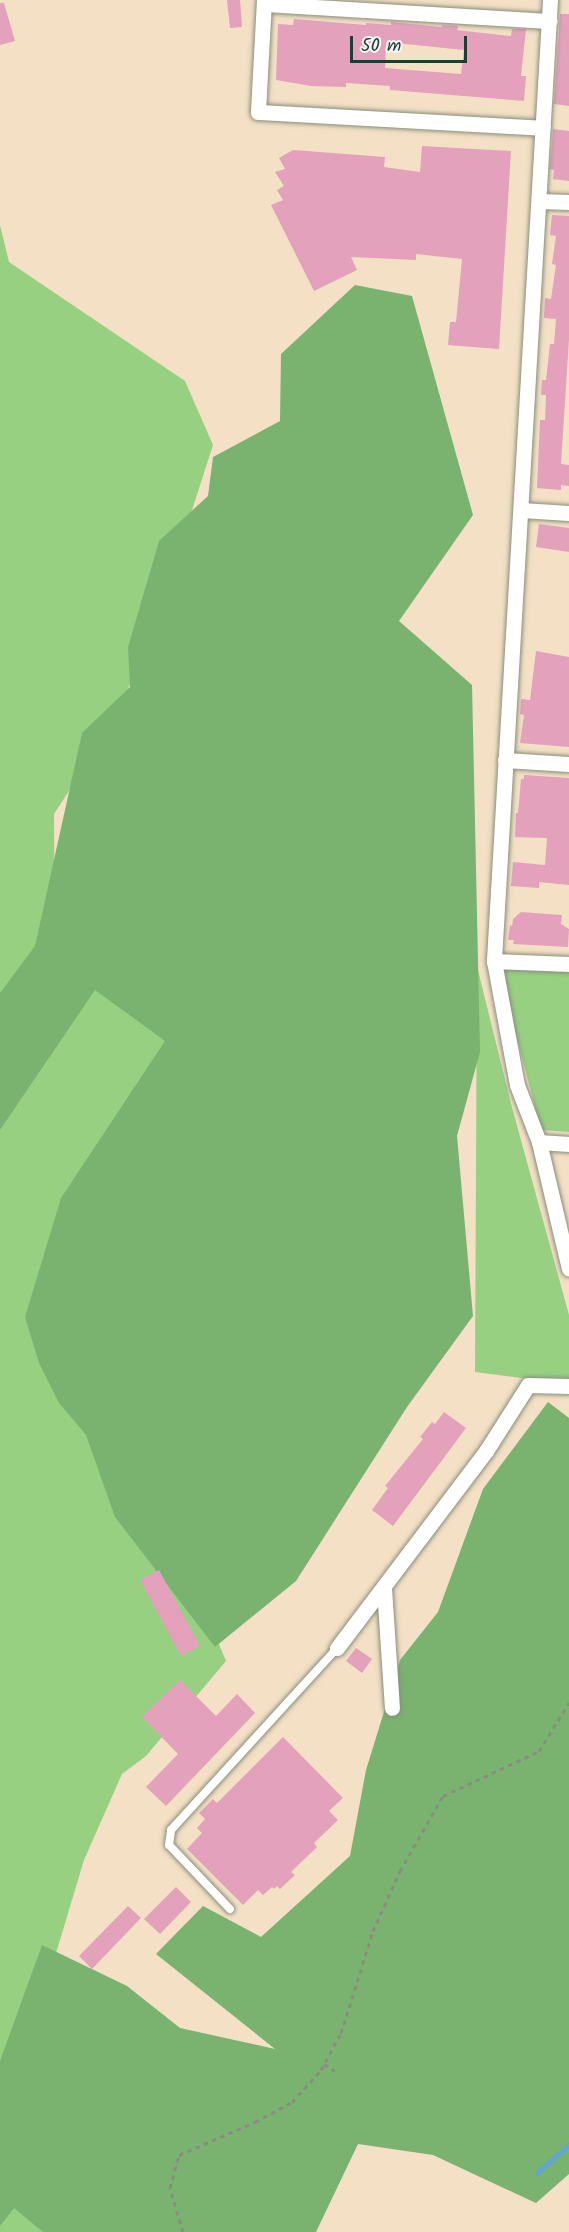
<!DOCTYPE html>
<style>
body{margin:0}
#map{position:relative;width:569px;height:2232px;overflow:hidden;background:#f3e0c5;font-family:Kalam,sans-serif}
div>[style]{position:absolute}
.green>*{inset:0;background:#98d082}
.forest>*{inset:0;background:#7ab270}
.stream>*{height:4.5px;margin:-2.25px;padding:0 2.25px;transform-origin:2.25px;border-radius:2.25px;background:#5ea7d5}
.building>*{inset:0;background:#e4a1bc}
.path>*{height:3px;margin-top:-1.5px;transform-origin:0;background:repeating-linear-gradient(90deg,#898e7c 0 4.5px,transparent 0 9px)}
.roads{filter:drop-shadow(0 0 2px #898e7c) drop-shadow(0 0 2px #898e7c)}
.lane>*{height:8px;margin:-4px;padding:0 4px;transform-origin:4px;border-radius:4px;background:#fff}
.street>*{height:15px;margin:-7.5px;padding:0 7.5px;transform-origin:7.5px;border-radius:7.5px;background:#fff}
span{translate:-50% -50%;white-space:nowrap;text-align:center;line-height:1.15;-webkit-text-stroke:4.5px #f6f6f2;paint-order:stroke}
.scale{position:absolute;left:350px;top:36px;width:117px;height:27px;box-sizing:border-box;border:3px solid #1f3d34;border-top:0;padding-left:8px;font-size:18px;line-height:21px;white-space:nowrap;color:#1f3d34;-webkit-text-stroke:4px #f6f6f2;paint-order:stroke}
</style>
<div id="map">
<div class="green">
<div style="clip-path:polygon(0 225px,9px 262px,185px 381px,213px 445px,146px 653px,102px 740px,54px 814px,55px 971px,133px 989px,167px 1028px,176px 1542px,226px 1661px,146px 1756px,122px 1774px,84px 1860px,0 2140px)"></div>
<div style="clip-path:polygon(498px 965px,569px 970px,569px 1132px,541px 1130px)"></div>
<div style="clip-path:polygon(477px 966px,510px 1100px,569px 1315px,569px 1384px,475px 1372px)"></div>
<div style="clip-path:polygon(0 2142px,78px 2232px,0 2232px)"></div>
</div>
<div class="forest">
<div style="clip-path:polygon(355px 285px,412px 296px,473px 515px,399px 621px,472px 685px,480px 1052px,457px 1136px,473px 1316px,407px 1407px,296px 1581px,215px 1647px,115px 1517px,86px 1435px,59px 1403px,39px 1363px,25px 1317px,61px 1198px,165px 1041px,95px 990px,0 1130px,0 993px,35px 946px,82px 733px,130px 687px,128px 647px,159px 541px,208px 496px,213px 457px,280px 421px,281px 354px)"></div>
<div style="clip-path:polygon(548px 1402px,569px 1418px,569px 2174px,536px 2203px,433px 2155px,358px 2144px,316px 2232px,43px 2232px,14px 2208px,0 2226px,0 2061px,42px 1945px,127px 1986px,180px 2028px,275px 2049px,156px 1954px,203px 1906px,261px 1937px,350px 1856px,366px 1770px,400px 1660px,438px 1612px,483px 1489px)"></div>
</div>
<div class="stream">
<div style="left:537px;top:2173px;width:43px;rotate:-41.2deg"></div>
</div>
<div class="building">
<div style="clip-path:polygon(227px 0,240px 0,242px 27px,230px 28px)"></div>
<div style="clip-path:polygon(0 3px,4px 3px,15px 41px,0 45px)"></div>
<div style="clip-path:polygon(560px 14px,569px 14px,569px 106px,554px 104px)"></div>
<div style="clip-path:polygon(evenodd,294px 19px,366px 25px,366px 23px,391px 25px,391px 22px,442px 27px,442px 25px,458px 26px,457px 30px,511px 36px,512px 29px,526px 29px,521px 76px,526px 76px,524px 101px,390px 90px,390px 86px,346px 83px,346px 87px,311px 86px,276px 80px,278px 24px,293px 25px,294px 19px,386px 42px,464px 50px,461px 74px,385px 68px,386px 42px)"></div>
<div style="clip-path:polygon(553px 129px,569px 131px,569px 181px,553px 179px,554px 170px,550px 169px)"></div>
<div style="clip-path:polygon(422px 146px,511px 151px,499px 349px,448px 345px,450px 322px,456px 322px,462px 259px,416px 254px,416px 260px,351px 257px,357px 270px,314px 291px,271px 205px,283px 200px,277px 190px,284px 186px,275px 172px,285px 169px,279px 158px,293px 150px,385px 157px,384px 167px,420px 172px)"></div>
<div style="clip-path:polygon(552px 215px,569px 216px,569px 339px,561px 464px,569px 465px,569px 486px,561px 485px,561px 490px,537px 488px,540px 420px,545px 420px,546px 395px,541px 395px,542px 380px,546px 380px,550px 344px,554px 344px,556px 319px,544px 318px,545px 298px,551px 299px,556px 265px,552px 264px,556px 236px,550px 235px)"></div>
<div style="clip-path:polygon(539px 524px,569px 528px,569px 552px,536px 547px)"></div>
<div style="clip-path:polygon(536px 651px,569px 657px,569px 747px,520px 743px,524px 715px,520px 714px,521px 699px,530px 700px)"></div>
<div style="clip-path:polygon(524px 775px,569px 778px,569px 885px,539px 882px,539px 888px,511px 886px,513px 862px,545px 865px,547px 838px,515px 837px,516px 813px,518px 813px,521px 779px,524px 779px)"></div>
<div style="clip-path:polygon(521px 912px,562px 915px,561px 924px,569px 929px,568px 947px,513px 944px,514px 940px,508px 940px,510px 925px,512px 926px,513px 919px)"></div>
<div style="clip-path:polygon(444px 1412px,466px 1428px,393px 1526px,372px 1510px,388px 1488px,385px 1486px,423px 1439px,420px 1437px,432px 1422px,435px 1424px)"></div>
<div style="clip-path:polygon(159px 1570px,200px 1646px,181px 1656px,140px 1580px)"></div>
<div style="clip-path:polygon(356px 1648px,372px 1659px,362px 1673px,346px 1661px)"></div>
<div style="clip-path:polygon(180px 1680px,216px 1716px,237px 1694px,255px 1713px,166px 1806px,146px 1787px,178px 1754px,142px 1717px)"></div>
<div style="clip-path:polygon(283px 1737px,343px 1798px,329px 1811px,338px 1820px,314px 1843px,317px 1847px,291px 1872px,295px 1875px,280px 1889px,277px 1886px,274px 1889px,272px 1887px,263px 1895px,258px 1890px,243px 1905px,187px 1849px,202px 1833px,197px 1828px,205px 1819px,199px 1813px,213px 1799px,217px 1803px)"></div>
<div style="clip-path:polygon(176px 1887px,191px 1902px,160px 1934px,144px 1919px)"></div>
<div style="clip-path:polygon(128px 1906px,141px 1918px,92px 1969px,79px 1956px)"></div>
</div>
<div class="path">
<div style="left:324px;top:2064px;width:13px;rotate:32deg"></div>
<div style="left:183px;top:2232px;width:46px;rotate:-106.5deg"></div>
<div style="left:170px;top:2188px;width:34px;rotate:-75deg"></div>
<div style="left:179px;top:2155px;width:83px;rotate:-23.5deg"></div>
<div style="left:255px;top:2122px;width:42px;rotate:-28.4deg"></div>
<div style="left:292px;top:2102px;width:43px;rotate:-47.8deg"></div>
<div style="left:321px;top:2070px;width:42px;rotate:-61.6deg"></div>
<div style="left:341px;top:2033px;width:107px;rotate:-72.6deg"></div>
<div style="left:373px;top:1931px;width:66px;rotate:-65.8deg"></div>
<div style="left:400px;top:1871px;width:86px;rotate:-60.2deg"></div>
<div style="left:443px;top:1796px;width:106px;rotate:-25.1deg"></div>
<div style="left:539px;top:1751px;width:57px;rotate:-58deg"></div>
</div>
<div class="roads">
<div class="lane">
<div style="left:230px;top:1909px;width:88px;rotate:-133.6deg"></div>
<div style="left:169px;top:1845px;width:15px;rotate:-82deg"></div>
<div style="left:171px;top:1830px;width:246px;rotate:-47.6deg"></div>
</div>
<div class="street">
<div style="left:264px;top:0;width:112px;rotate:93.1deg"></div>
<div style="left:258px;top:112px;width:285px;rotate:3.2deg"></div>
<div style="left:550px;top:0;width:963px;rotate:93.34deg"></div>
<div style="left:494px;top:961px;width:126px;rotate:79.5deg"></div>
<div style="left:517px;top:1085px;width:61px;rotate:68.9deg"></div>
<div style="left:539px;top:1142px;width:130px;rotate:76.7deg"></div>
<div style="left:264px;top:4px;width:286px;rotate:3.4deg"></div>
<div style="left:539px;top:201px;width:30px;rotate:2deg"></div>
<div style="left:521px;top:510px;width:48px;rotate:3.6deg"></div>
<div style="left:505px;top:760px;width:64px;rotate:3.6deg"></div>
<div style="left:494px;top:961px;width:75px;rotate:2.3deg"></div>
<div style="left:539px;top:1142px;width:30px;rotate:4deg"></div>
<div style="left:384px;top:1588px;width:120px;rotate:86.2deg"></div>
<div style="left:337px;top:1648px;width:247px;rotate:-52.9deg"></div>
<div style="left:486px;top:1451px;width:78px;rotate:-57.5deg"></div>
<div style="left:528px;top:1385px;width:41px;rotate:1.4deg"></div>
</div>
</div>
<div class="scale">50 m</div>
</div>
